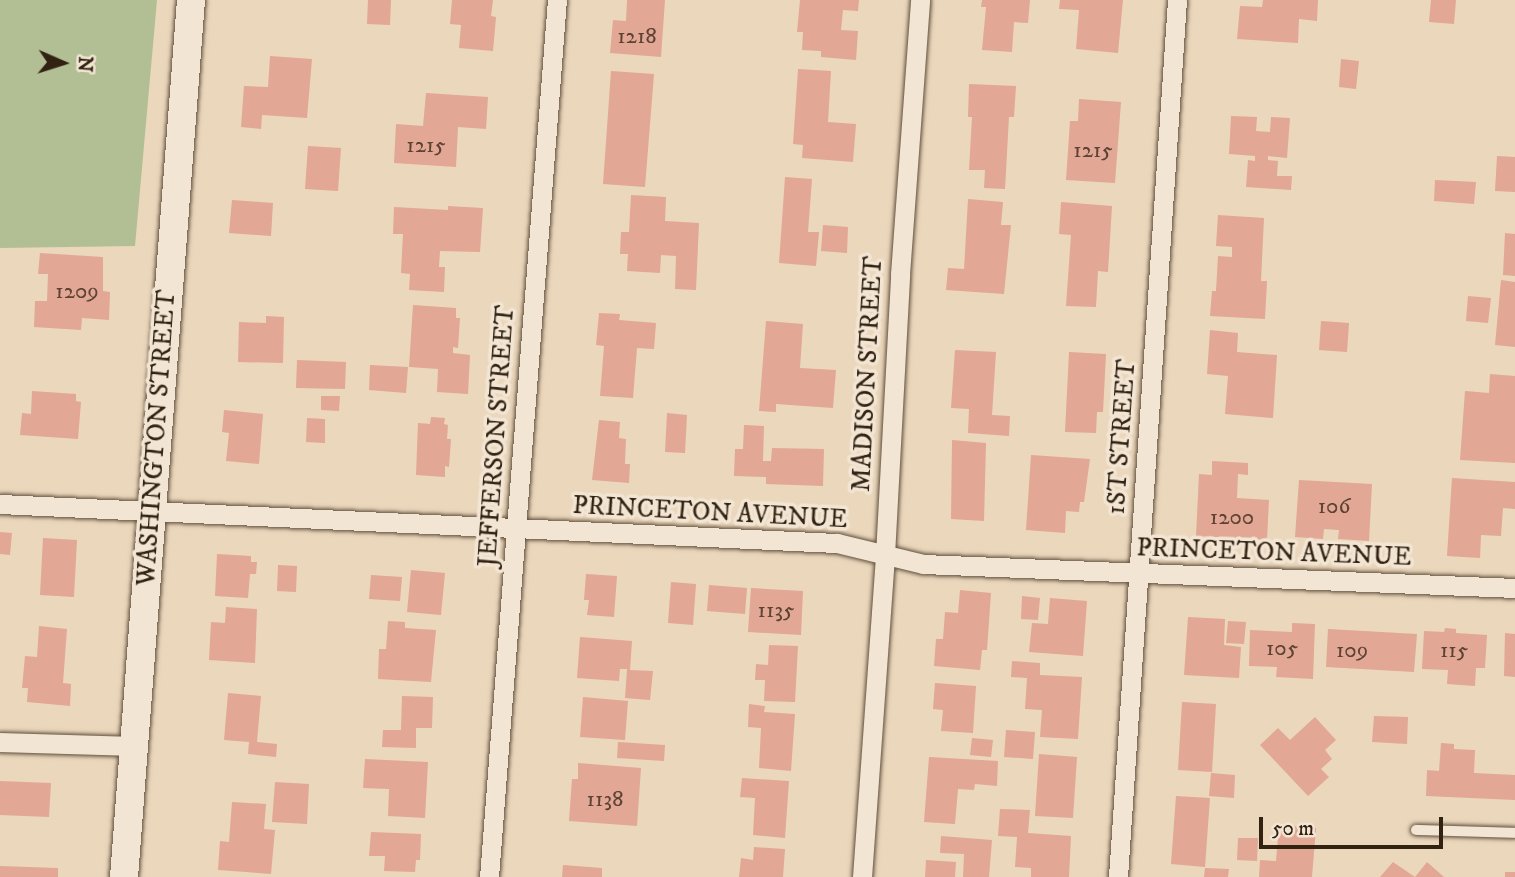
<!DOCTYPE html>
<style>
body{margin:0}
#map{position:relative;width:1515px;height:877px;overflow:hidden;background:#ebd7bc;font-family:"IM FELL DW Pica",serif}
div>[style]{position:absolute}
.green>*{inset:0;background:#b2bf94}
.building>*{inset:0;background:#e2a795}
.roads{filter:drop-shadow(0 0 2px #604f3c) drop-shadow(0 0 2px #604f3c)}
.lane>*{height:10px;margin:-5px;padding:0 5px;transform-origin:5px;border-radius:5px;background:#f2e5d3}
.street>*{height:19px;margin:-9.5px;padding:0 9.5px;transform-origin:9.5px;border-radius:9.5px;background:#f2e5d3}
.secondary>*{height:28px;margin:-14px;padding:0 14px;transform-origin:14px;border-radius:14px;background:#f2e5d3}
span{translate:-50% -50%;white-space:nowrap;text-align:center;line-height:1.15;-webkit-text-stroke:7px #f2e5d3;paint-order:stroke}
.number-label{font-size:23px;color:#5d4333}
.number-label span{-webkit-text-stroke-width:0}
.street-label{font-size:26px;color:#312212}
.north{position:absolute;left:28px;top:28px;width:70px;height:70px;-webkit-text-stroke:5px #f2e5d3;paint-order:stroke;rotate:93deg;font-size:19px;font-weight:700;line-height:28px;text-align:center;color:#312212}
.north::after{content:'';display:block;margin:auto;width:24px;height:32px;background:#312212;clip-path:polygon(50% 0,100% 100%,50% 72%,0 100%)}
.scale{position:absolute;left:1259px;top:817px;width:184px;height:32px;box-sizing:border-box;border:4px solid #312212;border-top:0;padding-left:9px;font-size:21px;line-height:24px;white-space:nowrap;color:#312212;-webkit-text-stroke:5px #f2e5d3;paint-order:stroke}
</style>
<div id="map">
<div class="green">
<div style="clip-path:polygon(0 0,157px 0,135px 246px,0 248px)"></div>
</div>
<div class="building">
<div style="clip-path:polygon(368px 0,391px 0,390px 25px,367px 24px)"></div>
<div style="clip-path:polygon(452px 0,493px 0,491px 16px,496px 17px,493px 51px,459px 48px,461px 25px,450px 24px)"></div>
<div style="clip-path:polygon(627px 0,665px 0,661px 57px,610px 53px,613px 20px,626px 21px)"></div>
<div style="clip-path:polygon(800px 0,859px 0,858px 11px,843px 10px,841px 30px,858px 31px,856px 60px,821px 57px,821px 51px,802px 50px,803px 32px,797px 32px)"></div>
<div style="clip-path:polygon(982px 0,1030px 0,1028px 23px,1014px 22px,1012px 52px,982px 50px,986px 7px,981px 7px)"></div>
<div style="clip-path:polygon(1060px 0,1123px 0,1118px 53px,1076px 49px,1079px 10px,1059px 9px)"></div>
<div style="clip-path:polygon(1263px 0,1318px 0,1317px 21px,1299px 19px,1298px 43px,1237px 39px,1240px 6px,1262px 7px)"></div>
<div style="clip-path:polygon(1431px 0,1456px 0,1454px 24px,1429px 22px)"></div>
<div style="clip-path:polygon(270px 56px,312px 59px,307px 118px,262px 115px,261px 129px,241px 127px,244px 86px,268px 87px)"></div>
<div style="clip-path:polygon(1341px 59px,1359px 61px,1356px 89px,1339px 87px)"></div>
<div style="clip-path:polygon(798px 69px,831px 71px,828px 122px,856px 124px,853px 162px,802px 158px,803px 145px,793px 144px)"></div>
<div style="clip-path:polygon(611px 71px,654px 74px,645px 187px,603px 184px)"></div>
<div style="clip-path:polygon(969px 84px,1016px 86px,1014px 117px,1009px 117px,1005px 189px,984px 188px,985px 170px,969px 170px,972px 117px,968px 117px)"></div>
<div style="clip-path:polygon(426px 93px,488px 97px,486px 129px,458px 127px,456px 167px,394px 163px,396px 124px,423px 126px)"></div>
<div style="clip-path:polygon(1079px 99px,1121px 102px,1115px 183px,1066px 180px,1070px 121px,1078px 121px)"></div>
<div style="clip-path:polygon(1231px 116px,1257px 117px,1256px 131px,1270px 132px,1271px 117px,1290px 118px,1287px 158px,1268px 156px,1268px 160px,1278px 161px,1277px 176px,1292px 176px,1291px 190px,1246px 187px,1248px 160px,1255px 161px,1255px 156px,1229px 154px)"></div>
<div style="clip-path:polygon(308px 146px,341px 148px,338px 191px,305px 189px)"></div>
<div style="clip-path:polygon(1497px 156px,1515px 157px,1515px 192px,1495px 191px)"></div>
<div style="clip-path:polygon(785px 177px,812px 179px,808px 232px,819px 232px,816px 266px,779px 263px)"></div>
<div style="clip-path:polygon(1435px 180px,1476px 182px,1474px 204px,1434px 201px)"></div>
<div style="clip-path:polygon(631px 195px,666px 197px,665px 221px,699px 223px,696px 290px,675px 289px,676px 256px,661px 255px,660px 273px,627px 271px,628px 254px,620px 254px,621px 232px,629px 232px)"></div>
<div style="clip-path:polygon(968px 199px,1003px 202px,1001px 225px,1011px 225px,1004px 294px,946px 290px,948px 268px,964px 269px)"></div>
<div style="clip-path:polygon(232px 200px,273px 203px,271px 236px,229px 233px)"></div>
<div style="clip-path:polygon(1061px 202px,1112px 206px,1108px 272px,1098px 271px,1096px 307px,1066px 306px,1071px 235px,1059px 234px)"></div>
<div style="clip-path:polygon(448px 206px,483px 208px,480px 252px,440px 251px,439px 267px,445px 267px,444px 292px,409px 290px,410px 274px,401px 273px,403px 234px,393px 234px,394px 207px,448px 210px)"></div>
<div style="clip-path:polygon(1218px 215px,1264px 218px,1261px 281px,1267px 281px,1265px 319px,1210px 316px,1212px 291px,1216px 291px,1218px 256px,1232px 257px,1232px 247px,1216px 246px)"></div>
<div style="clip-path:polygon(823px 225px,848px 227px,847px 253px,821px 251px)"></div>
<div style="clip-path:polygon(1505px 233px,1515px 234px,1515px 276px,1503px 275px)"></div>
<div style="clip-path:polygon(40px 253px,103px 257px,103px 291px,110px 292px,109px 320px,82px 318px,81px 330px,34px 327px,35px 301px,47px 301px,48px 274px,38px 274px)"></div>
<div style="clip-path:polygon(1501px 280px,1515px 282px,1515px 347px,1495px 345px)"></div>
<div style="clip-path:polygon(1468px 296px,1491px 298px,1488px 323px,1466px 321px)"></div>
<div style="clip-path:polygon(413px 305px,456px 308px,456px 318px,460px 318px,458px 348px,453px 347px,453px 353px,470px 355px,468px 394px,437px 392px,438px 369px,409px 367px)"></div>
<div style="clip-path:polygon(599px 313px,620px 314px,619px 320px,656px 323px,654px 349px,637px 348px,633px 398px,600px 396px,604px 346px,596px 345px)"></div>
<div style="clip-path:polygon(266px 316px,284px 317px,283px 363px,238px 362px,239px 322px,266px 323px)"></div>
<div style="clip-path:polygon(766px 321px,803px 324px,800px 368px,836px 370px,833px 408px,776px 404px,776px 412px,759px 411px)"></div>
<div style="clip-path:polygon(1321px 321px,1349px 323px,1347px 352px,1319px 350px)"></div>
<div style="clip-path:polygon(1210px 330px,1238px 333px,1237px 352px,1277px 355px,1273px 418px,1225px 414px,1228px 376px,1207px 374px)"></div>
<div style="clip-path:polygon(955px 350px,996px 352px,992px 415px,1010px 416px,1009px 436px,968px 433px,969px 409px,951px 408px)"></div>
<div style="clip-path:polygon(1069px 352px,1106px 354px,1103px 412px,1097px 412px,1096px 433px,1065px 432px)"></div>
<div style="clip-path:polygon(297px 360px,346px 362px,345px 389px,296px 388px)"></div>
<div style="clip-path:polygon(370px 365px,408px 367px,406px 393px,369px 390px)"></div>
<div style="clip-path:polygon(1490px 374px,1515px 376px,1515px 463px,1460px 460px,1465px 391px,1489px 393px)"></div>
<div style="clip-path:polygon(32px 391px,76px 394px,76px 401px,81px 402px,78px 439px,20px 435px,22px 413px,31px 414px)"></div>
<div style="clip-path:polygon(321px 396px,340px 396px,339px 411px,321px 410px)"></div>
<div style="clip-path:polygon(224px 410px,263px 414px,259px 464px,226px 461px,229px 433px,222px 432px)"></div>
<div style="clip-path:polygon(667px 413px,687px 415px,685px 453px,665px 452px)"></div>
<div style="clip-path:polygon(431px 417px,445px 418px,444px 424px,448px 425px,447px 439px,451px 439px,449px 467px,445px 466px,445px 477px,416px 475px,418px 423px,430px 424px)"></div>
<div style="clip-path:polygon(307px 418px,325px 419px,325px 443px,306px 442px)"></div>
<div style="clip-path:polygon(599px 420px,620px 422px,619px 438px,626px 439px,625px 464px,630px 464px,629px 483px,592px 480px)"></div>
<div style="clip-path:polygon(744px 425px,764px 426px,763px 461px,771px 461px,772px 448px,824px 449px,823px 486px,766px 484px,766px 477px,734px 476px,735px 449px,743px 449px)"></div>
<div style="clip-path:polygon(952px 440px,986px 443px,984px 521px,951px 519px)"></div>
<div style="clip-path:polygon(1031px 455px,1090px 459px,1084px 502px,1080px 502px,1079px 512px,1066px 511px,1065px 533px,1026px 530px)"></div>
<div style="clip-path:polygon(1212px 461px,1248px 463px,1248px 475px,1238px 474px,1237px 498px,1269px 500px,1267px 540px,1196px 536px,1199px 474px,1212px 475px)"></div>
<div style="clip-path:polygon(1452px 478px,1515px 482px,1515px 509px,1503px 508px,1501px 536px,1481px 535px,1480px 558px,1447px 556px)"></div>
<div style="clip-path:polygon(1299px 480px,1372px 484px,1369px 541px,1338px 539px,1339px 530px,1324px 529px,1323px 539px,1295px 537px)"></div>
<div style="clip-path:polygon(0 532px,12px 533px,10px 555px,0 554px)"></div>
<div style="clip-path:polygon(43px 538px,77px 540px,74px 597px,40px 595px)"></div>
<div style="clip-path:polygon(217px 554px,251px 556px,251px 562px,257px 562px,256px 574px,250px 574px,248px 598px,215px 596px)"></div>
<div style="clip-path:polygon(278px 565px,297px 566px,296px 592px,277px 591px)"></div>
<div style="clip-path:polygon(411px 570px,445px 573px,441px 615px,407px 612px)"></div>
<div style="clip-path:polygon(586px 574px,617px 576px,614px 617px,587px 615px,589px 600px,584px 600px)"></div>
<div style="clip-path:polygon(371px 575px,402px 577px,400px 601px,369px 599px)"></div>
<div style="clip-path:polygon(671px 582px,696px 584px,693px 625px,668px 623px)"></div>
<div style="clip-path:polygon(709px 585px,747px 588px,745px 614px,707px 611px)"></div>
<div style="clip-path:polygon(751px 588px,803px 591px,801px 635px,748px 632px)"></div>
<div style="clip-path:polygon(960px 590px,991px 593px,987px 650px,982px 650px,980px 670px,934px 666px,936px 639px,943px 639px,945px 612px,958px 613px)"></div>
<div style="clip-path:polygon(1022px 596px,1040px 598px,1038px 620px,1021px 619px)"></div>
<div style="clip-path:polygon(1050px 598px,1087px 601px,1083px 656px,1029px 652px,1032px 623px,1048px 624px)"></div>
<div style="clip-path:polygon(226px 607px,257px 609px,255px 663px,209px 660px,211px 622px,225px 623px)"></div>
<div style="clip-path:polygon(1188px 617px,1225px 619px,1224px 645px,1241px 647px,1239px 678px,1184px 675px)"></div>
<div style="clip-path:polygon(388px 621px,405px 622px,405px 628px,436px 630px,431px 682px,378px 679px,379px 649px,386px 649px)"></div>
<div style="clip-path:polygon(1228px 621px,1246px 622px,1244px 644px,1226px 643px)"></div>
<div style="clip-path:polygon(1292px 623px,1315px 624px,1313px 679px,1276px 677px,1277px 667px,1249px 666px,1250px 630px,1292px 632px)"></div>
<div style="clip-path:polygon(39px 626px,67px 629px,63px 683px,71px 684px,70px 706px,27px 702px,28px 688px,22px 688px,25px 656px,37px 657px)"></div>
<div style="clip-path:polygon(1445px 628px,1456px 629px,1456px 633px,1487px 635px,1485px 668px,1476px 668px,1475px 686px,1447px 684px,1448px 670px,1422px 669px,1424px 631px,1444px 632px)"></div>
<div style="clip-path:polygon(1328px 629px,1417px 634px,1414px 672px,1326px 667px)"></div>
<div style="clip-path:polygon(1505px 633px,1515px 634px,1515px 677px,1504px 676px)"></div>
<div style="clip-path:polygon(580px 637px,632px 641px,630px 670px,653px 671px,650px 700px,625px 698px,627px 669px,620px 669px,619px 681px,577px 678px)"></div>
<div style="clip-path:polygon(769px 645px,798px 646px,795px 702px,764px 701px,765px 680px,755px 680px,756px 664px,768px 665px)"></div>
<div style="clip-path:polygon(1012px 661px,1040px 663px,1040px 675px,1082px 677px,1078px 739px,1040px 737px,1042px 710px,1025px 709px,1027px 678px,1011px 677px)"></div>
<div style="clip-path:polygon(935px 683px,976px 686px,973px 733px,941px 731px,943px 710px,933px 709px)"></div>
<div style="clip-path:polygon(228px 693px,261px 696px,257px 742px,277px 744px,276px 757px,248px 754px,249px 742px,224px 740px)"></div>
<div style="clip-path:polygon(402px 696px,433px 697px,432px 728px,416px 728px,416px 748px,382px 747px,383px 730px,401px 730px)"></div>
<div style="clip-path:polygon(583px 697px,628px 701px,625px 740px,580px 737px)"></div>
<div style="clip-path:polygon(1182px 702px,1216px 704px,1212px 772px,1178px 770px)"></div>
<div style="clip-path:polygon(749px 704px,765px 706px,764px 712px,795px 714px,791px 771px,759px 768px,761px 728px,748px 727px)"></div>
<div style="clip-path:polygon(1374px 716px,1408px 717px,1407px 744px,1372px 742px)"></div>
<div style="clip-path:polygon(1315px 717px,1336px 740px,1325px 750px,1332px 759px,1321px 769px,1329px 777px,1308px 796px,1260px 745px,1278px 728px,1290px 740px)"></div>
<div style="clip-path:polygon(1006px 730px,1035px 732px,1033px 759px,1004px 757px)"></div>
<div style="clip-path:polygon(972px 738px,993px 740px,991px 757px,970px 755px)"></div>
<div style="clip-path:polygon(618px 742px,665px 745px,664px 761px,617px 758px)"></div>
<div style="clip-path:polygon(1441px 743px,1454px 744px,1454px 749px,1475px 750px,1474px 773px,1515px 775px,1515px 800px,1426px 796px,1427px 770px,1439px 771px)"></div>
<div style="clip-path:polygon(1039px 754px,1077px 757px,1073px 818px,1035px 816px)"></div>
<div style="clip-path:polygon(929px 757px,998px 761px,997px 786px,975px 784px,974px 790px,958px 789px,955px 824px,924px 822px)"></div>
<div style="clip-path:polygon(365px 759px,428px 762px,425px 818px,388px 816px,389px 789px,363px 788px)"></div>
<div style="clip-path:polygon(578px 763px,641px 768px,637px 826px,569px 821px,572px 779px,578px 779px)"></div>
<div style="clip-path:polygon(1211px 773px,1235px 775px,1234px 798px,1209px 796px)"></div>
<div style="clip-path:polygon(742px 778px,789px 781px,785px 838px,753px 835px,755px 798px,740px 797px)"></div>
<div style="clip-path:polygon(0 781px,51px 783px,49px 817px,0 815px)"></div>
<div style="clip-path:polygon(275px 782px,309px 784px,307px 824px,272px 822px)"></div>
<div style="clip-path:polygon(1176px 796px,1210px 798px,1205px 867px,1171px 864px)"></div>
<div style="clip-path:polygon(232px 802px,266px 804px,264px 829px,275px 830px,271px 874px,218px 870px,220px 841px,229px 842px)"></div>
<div style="clip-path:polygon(1000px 809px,1030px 810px,1028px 833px,1071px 836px,1069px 877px,1031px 877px,1031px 868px,1015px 867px,1017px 837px,998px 836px)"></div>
<div style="clip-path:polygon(1279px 825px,1316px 828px,1312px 877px,1259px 877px,1260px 860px,1276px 861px)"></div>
<div style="clip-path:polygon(371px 832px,421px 834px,420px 860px,416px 860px,415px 872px,384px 871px,385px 856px,369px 856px)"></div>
<div style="clip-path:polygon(941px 836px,992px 840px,989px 877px,963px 877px,964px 854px,940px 853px)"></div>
<div style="clip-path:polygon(1238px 838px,1258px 838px,1257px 861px,1237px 860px)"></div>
<div style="clip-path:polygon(754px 847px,785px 849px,783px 877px,739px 877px,741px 858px,753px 860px)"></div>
<div style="clip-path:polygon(926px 860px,956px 862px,955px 877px,925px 877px)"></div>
<div style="clip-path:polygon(1393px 862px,1415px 877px,1427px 862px,1444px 877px,1380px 877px)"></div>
<div style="clip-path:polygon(563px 865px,602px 868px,602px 877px,562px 877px)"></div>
<div style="clip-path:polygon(0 866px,58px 868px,58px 877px,0 877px)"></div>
<div style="clip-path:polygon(1205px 868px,1229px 869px,1228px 877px,1204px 877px)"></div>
<div style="clip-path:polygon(1505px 872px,1515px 872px,1515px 877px,1505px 877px)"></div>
</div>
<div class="roads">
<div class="lane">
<div style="left:1416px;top:830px;width:99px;rotate:1.7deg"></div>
</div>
<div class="street">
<div style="left:0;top:504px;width:838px;rotate:2.67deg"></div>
<div style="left:837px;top:543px;width:89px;rotate:13.7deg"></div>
<div style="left:923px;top:564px;width:592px;rotate:2.32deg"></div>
<div style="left:0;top:742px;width:134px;rotate:1.7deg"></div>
<div style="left:489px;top:877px;width:880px;rotate:-85.57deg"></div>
<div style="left:862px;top:877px;width:323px;rotate:-85.9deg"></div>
<div style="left:885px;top:555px;width:281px;rotate:-86.9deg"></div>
<div style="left:900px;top:274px;width:275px;rotate:-85.8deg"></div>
<div style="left:1118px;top:877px;width:879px;rotate:-86.15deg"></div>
</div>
<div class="secondary">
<div style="left:124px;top:877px;width:880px;rotate:-85.63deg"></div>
</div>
</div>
<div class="number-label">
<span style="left:637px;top:37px">1218</span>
<span style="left:426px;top:146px">1215</span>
<span style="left:1093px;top:151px">1215</span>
<span style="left:77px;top:292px">1209</span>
<span style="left:1334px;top:507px">106</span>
<span style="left:1232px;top:518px">1200</span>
<span style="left:776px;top:611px">1135</span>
<span style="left:1282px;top:649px">105</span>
<span style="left:1352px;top:651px">109</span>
<span style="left:1454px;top:651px">115</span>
<span style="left:605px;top:800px">1138</span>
</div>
<div class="street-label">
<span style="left:868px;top:374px;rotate:-87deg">MADISON STREET</span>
<span style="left:497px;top:436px;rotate:-86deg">JEFFERSON STREET</span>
<span style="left:1122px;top:437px;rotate:-86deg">1ST STREET</span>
<span style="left:157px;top:438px;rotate:-86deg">WASHINGTON STREET</span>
<span style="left:710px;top:513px;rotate:3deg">PRINCETON AVENUE</span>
<span style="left:1274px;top:553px;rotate:2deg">PRINCETON AVENUE</span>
</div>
<div class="north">N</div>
<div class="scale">50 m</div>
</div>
